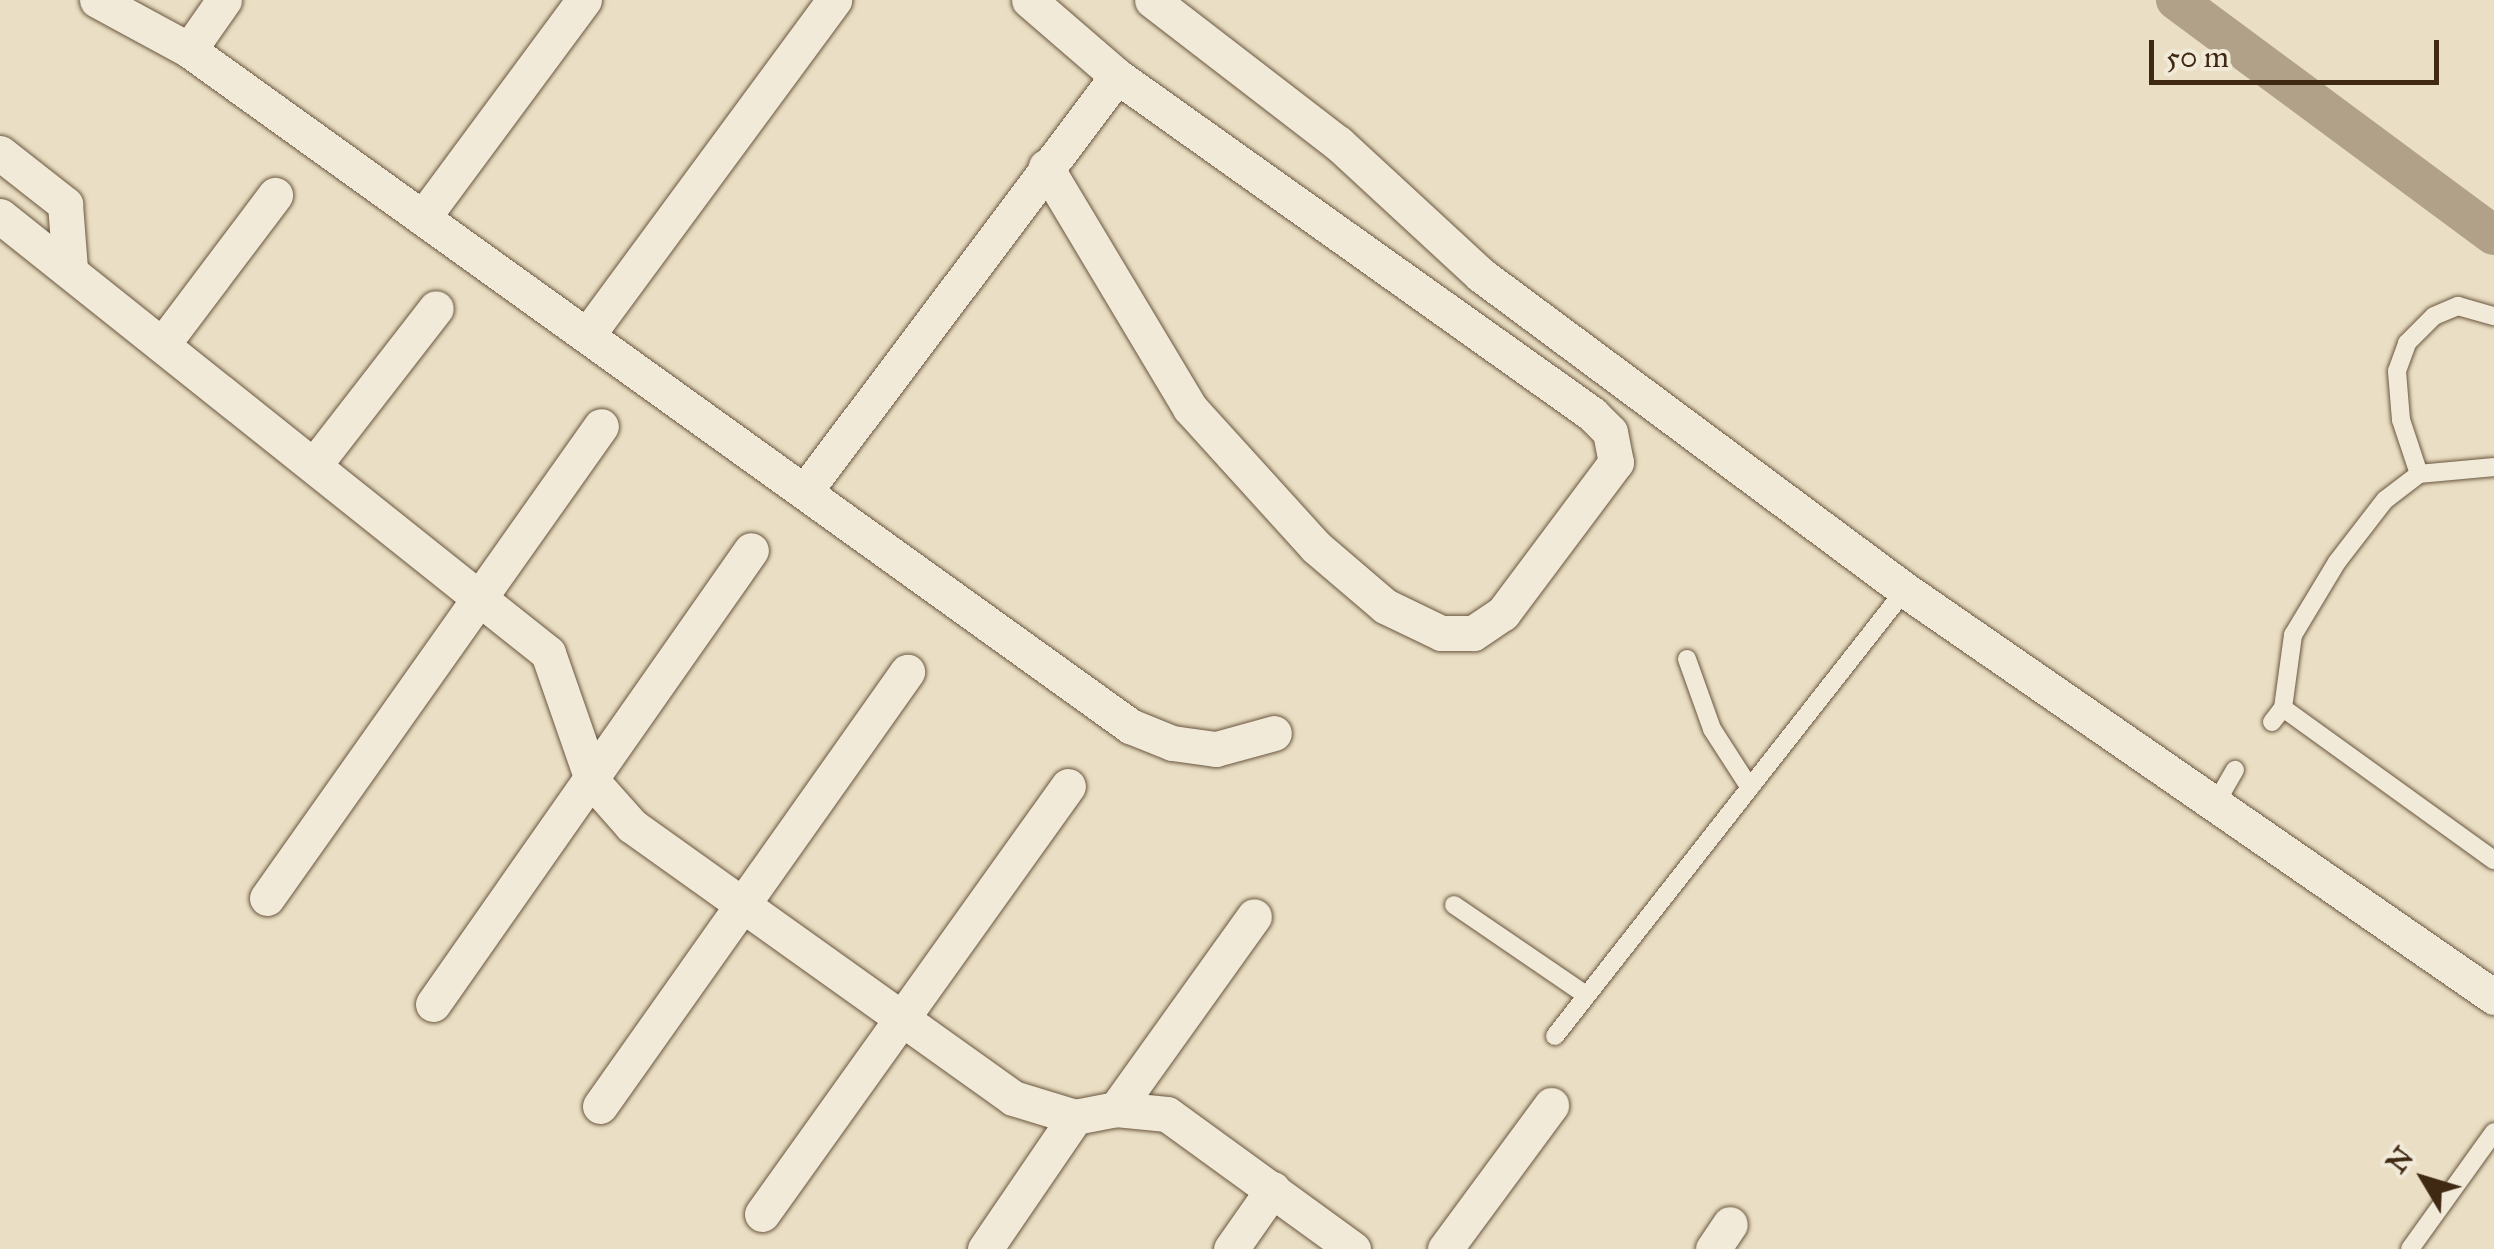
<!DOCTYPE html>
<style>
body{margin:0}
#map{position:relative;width:2494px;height:1249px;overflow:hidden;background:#eadfc4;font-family:"IM FELL Great Primer",serif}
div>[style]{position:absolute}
.canal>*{height:40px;margin:-20px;padding:0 20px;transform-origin:20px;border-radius:20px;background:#b0a188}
.roads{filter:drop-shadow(0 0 2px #6a563f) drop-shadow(0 0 2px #6a563f)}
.lane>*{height:18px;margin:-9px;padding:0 9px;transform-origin:9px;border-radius:9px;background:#f1ead9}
.street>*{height:35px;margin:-17.5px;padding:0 17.5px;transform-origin:17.5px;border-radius:17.5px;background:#f1ead9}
span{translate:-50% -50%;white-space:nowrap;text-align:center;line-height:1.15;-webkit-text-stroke:8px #f1ead9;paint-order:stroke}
.north{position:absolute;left:2374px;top:1129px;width:100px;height:100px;-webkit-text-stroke:8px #f1ead9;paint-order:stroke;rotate:308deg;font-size:28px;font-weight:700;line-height:40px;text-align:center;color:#402913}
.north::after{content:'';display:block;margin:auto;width:35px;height:45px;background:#402913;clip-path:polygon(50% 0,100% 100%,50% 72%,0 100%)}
.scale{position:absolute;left:2149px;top:40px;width:290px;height:45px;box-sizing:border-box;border:5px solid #402913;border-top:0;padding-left:12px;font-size:30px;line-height:35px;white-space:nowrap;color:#402913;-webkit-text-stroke:8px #f1ead9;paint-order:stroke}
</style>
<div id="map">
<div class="canal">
<div style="left:2176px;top:0;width:395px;rotate:36.5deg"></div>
</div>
<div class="roads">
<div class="lane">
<div style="left:2419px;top:474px;width:57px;rotate:-108.4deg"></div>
<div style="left:2401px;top:420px;width:49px;rotate:-94.7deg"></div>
<div style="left:2397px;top:371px;width:30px;rotate:-70deg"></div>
<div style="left:2407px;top:343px;width:38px;rotate:-45deg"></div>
<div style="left:2434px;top:316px;width:26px;rotate:-23deg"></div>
<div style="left:2458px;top:306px;width:37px;rotate:16deg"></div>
<div style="left:1687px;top:659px;width:74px;rotate:70.3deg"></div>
<div style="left:1712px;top:729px;width:70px;rotate:57.2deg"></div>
<div style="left:2283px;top:708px;width:260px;rotate:35.8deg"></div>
<div style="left:2272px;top:722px;width:18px;rotate:-52deg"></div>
<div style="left:2283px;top:708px;width:74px;rotate:-82.2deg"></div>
<div style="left:2293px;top:635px;width:85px;rotate:-58.9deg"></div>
<div style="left:2337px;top:562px;width:78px;rotate:-52.3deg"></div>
<div style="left:2385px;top:500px;width:43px;rotate:-37.4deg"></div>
<div style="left:2419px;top:474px;width:75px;rotate:-5.3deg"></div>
<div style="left:2217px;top:801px;width:36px;rotate:-60deg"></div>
<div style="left:1454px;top:905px;width:156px;rotate:34.3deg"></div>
<div style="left:1555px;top:1036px;width:567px;rotate:-51.88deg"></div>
<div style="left:2410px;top:1249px;width:144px;rotate:-54.3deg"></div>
</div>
<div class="street">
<div style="left:97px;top:0;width:105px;rotate:28.5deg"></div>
<div style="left:189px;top:50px;width:1159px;rotate:35.69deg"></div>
<div style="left:1130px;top:726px;width:45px;rotate:22deg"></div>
<div style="left:1172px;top:743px;width:44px;rotate:7.8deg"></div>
<div style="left:1216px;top:749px;width:60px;rotate:-15.4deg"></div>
<div style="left:1029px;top:0;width:116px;rotate:40.8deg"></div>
<div style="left:1117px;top:76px;width:583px;rotate:35.43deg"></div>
<div style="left:1592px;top:414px;width:25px;rotate:45deg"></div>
<div style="left:1610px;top:432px;width:31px;rotate:79deg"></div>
<div style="left:1616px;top:462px;width:189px;rotate:126.8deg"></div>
<div style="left:1503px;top:613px;width:36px;rotate:146deg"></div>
<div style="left:1473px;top:633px;width:32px;rotate:180deg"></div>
<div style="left:1441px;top:633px;width:62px;rotate:-154.3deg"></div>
<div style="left:1385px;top:606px;width:91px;rotate:-139.5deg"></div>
<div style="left:1316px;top:547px;width:188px;rotate:-132.2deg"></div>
<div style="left:1190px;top:408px;width:281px;rotate:-120.9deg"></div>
<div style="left:1152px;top:0;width:235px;rotate:37.6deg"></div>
<div style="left:1338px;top:143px;width:195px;rotate:42.7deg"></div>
<div style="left:1481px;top:275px;width:528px;rotate:36.61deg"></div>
<div style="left:1905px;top:590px;width:716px;rotate:34.64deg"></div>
<div style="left:189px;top:50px;width:61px;rotate:-55deg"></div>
<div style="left:0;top:153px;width:83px;rotate:38.1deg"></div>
<div style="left:65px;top:204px;width:65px;rotate:85.6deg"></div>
<div style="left:0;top:216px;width:701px;rotate:38.57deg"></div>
<div style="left:548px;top:653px;width:137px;rotate:70.8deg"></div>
<div style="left:593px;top:782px;width:59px;rotate:48.4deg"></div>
<div style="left:632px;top:826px;width:468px;rotate:35.5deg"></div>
<div style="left:1013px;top:1098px;width:65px;rotate:17deg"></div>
<div style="left:1075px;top:1117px;width:42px;rotate:-11deg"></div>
<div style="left:1116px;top:1109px;width:51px;rotate:5.6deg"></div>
<div style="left:1167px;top:1114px;width:230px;rotate:36deg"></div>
<div style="left:424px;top:216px;width:269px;rotate:-53.5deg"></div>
<div style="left:588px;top:334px;width:415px;rotate:-53.6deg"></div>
<div style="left:162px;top:345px;width:188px;rotate:-53deg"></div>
<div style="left:315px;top:464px;width:197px;rotate:-52.2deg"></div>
<div style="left:805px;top:491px;width:519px;rotate:-53.06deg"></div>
<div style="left:267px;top:898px;width:578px;rotate:-54.72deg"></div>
<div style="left:433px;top:1004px;width:554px;rotate:-54.99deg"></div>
<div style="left:600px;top:1106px;width:532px;rotate:-54.73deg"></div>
<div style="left:1116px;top:1109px;width:237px;rotate:-54.4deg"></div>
<div style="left:762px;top:1214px;width:526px;rotate:-54.44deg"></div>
<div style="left:985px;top:1249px;width:160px;rotate:-55.7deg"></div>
<div style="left:1231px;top:1249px;width:73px;rotate:-55deg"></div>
<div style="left:1445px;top:1249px;width:179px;rotate:-53.6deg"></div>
<div style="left:1713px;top:1249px;width:30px;rotate:-56deg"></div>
</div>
</div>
<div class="north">N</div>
<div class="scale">50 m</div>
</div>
